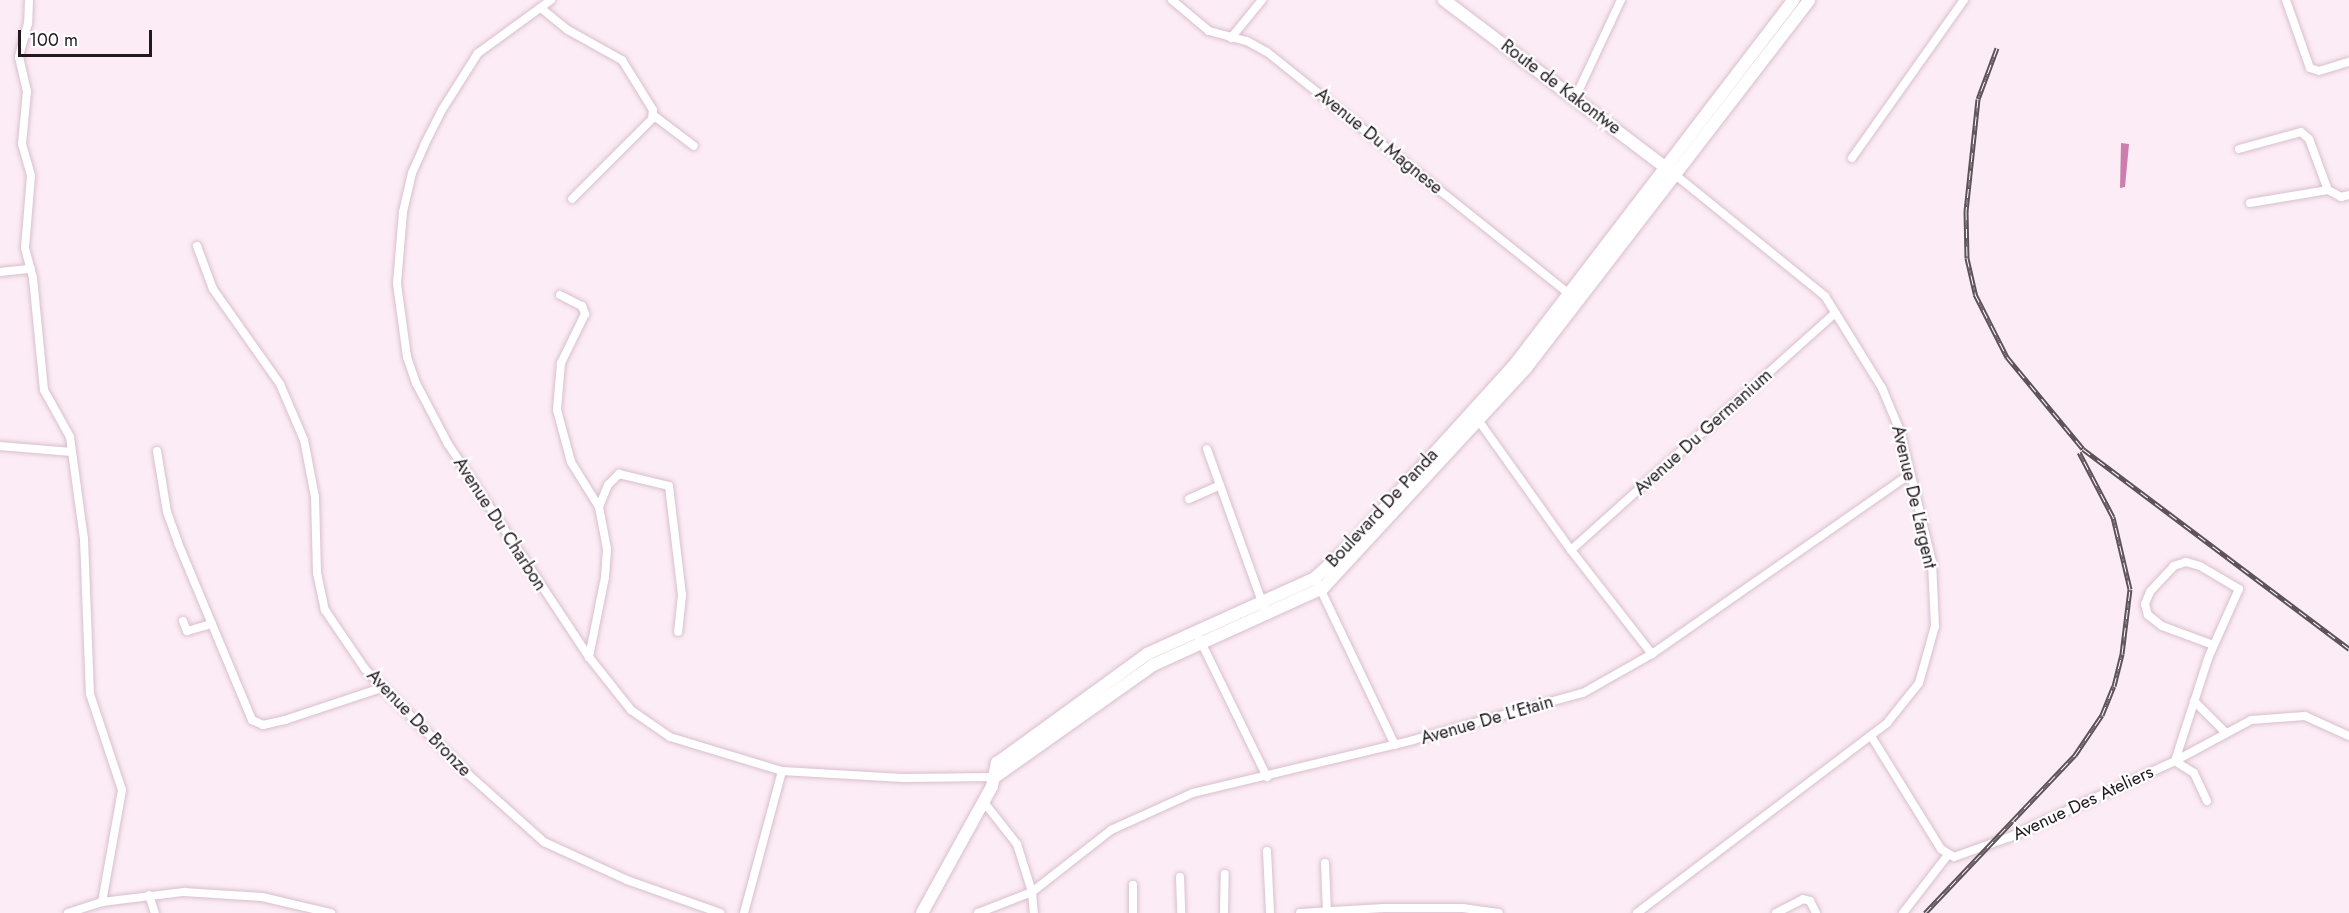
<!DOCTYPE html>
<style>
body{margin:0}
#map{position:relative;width:2349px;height:913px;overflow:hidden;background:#fcecf5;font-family:Jost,sans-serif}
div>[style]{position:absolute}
.water>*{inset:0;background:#cc7fae}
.roads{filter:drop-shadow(0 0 2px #d8bfcd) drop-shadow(0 0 2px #d8bfcd)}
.street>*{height:8px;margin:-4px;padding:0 4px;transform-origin:4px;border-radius:4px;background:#fff}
.secondary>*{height:12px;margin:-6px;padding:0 6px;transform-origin:6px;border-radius:6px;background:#fff}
.rail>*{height:5px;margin-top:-2.5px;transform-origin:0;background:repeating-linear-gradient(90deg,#fff 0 9px,#5d5359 0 18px);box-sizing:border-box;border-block:2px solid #5d5359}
span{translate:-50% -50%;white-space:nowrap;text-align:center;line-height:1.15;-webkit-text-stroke:4.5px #fff;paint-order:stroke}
.street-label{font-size:18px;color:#231a20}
.scale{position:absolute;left:18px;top:30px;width:134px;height:27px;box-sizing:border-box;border:3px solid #231a20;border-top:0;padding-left:8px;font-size:18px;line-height:21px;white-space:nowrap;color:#231a20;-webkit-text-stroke:4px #fff;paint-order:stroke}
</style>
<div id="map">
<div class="water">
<div style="clip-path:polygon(2121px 143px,2129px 144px,2125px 187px,2120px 188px)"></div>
</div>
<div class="roads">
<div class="street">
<div style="left:29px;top:0;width:23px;rotate:92deg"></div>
<div style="left:28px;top:23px;width:35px;rotate:105deg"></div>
<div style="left:19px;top:57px;width:35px;rotate:77deg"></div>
<div style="left:27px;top:91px;width:53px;rotate:95.4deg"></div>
<div style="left:22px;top:144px;width:33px;rotate:74deg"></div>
<div style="left:31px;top:176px;width:72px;rotate:94.8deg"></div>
<div style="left:25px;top:248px;width:31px;rotate:75deg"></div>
<div style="left:33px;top:278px;width:113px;rotate:84.4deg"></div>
<div style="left:44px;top:390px;width:54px;rotate:61deg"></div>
<div style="left:70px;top:437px;width:103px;rotate:82.2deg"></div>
<div style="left:84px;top:539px;width:155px;rotate:87.8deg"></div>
<div style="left:90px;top:694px;width:101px;rotate:71.6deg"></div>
<div style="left:122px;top:790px;width:114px;rotate:100.1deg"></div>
<div style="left:551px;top:0;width:90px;rotate:144deg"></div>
<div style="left:478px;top:53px;width:67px;rotate:122.3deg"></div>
<div style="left:442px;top:110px;width:38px;rotate:117deg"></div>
<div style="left:425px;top:144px;width:32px;rotate:114deg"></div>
<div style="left:412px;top:173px;width:40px;rotate:103deg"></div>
<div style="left:403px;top:212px;width:72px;rotate:94.8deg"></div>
<div style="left:397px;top:284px;width:74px;rotate:82.2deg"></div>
<div style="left:407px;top:357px;width:28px;rotate:71deg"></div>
<div style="left:416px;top:383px;width:69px;rotate:62.3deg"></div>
<div style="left:448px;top:444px;width:255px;rotate:56.5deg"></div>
<div style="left:589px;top:657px;width:68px;rotate:51.6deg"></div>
<div style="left:631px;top:710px;width:47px;rotate:34.7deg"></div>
<div style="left:670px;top:737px;width:117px;rotate:16.9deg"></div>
<div style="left:782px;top:771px;width:121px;rotate:3.3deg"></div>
<div style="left:903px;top:778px;width:92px;rotate:-0.6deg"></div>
<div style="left:1172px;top:0;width:48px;rotate:40deg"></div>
<div style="left:1209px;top:31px;width:39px;rotate:15deg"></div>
<div style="left:1247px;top:41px;width:23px;rotate:29deg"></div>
<div style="left:1267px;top:52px;width:391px;rotate:38.7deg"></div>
<div style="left:2286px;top:0;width:72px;rotate:70.6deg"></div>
<div style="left:2310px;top:68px;width:9px;rotate:18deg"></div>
<div style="left:2319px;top:71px;width:31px;rotate:-17deg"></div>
<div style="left:542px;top:9px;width:33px;rotate:39deg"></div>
<div style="left:568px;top:30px;width:62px;rotate:29.1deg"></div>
<div style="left:622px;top:60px;width:59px;rotate:58.2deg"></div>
<div style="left:653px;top:110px;width:9px;rotate:96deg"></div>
<div style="left:652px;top:119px;width:113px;rotate:135deg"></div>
<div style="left:1231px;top:38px;width:49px;rotate:-50.8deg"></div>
<div style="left:1576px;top:96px;width:106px;rotate:-64.9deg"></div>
<div style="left:653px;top:115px;width:51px;rotate:37.1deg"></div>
<div style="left:2239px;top:149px;width:64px;rotate:-15.3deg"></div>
<div style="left:2301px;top:132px;width:11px;rotate:41deg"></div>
<div style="left:2309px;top:139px;width:54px;rotate:69.6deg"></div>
<div style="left:2328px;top:190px;width:15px;rotate:28deg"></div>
<div style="left:2341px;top:197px;width:8px;rotate:-14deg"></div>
<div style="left:1852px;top:158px;width:194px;rotate:-54.7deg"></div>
<div style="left:2250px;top:203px;width:79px;rotate:-9.5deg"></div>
<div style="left:197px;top:246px;width:46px;rotate:69.6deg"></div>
<div style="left:213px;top:289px;width:116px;rotate:54.8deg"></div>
<div style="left:280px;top:384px;width:61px;rotate:66.8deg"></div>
<div style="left:304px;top:440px;width:58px;rotate:79.1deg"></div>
<div style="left:315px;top:497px;width:76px;rotate:88.5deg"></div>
<div style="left:317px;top:573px;width:38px;rotate:78deg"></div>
<div style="left:325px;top:610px;width:71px;rotate:55.9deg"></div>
<div style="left:365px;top:669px;width:147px;rotate:45.6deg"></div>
<div style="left:468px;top:774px;width:102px;rotate:41.8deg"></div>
<div style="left:544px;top:842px;width:91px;rotate:24.6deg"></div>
<div style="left:627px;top:880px;width:99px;rotate:19.5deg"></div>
<div style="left:0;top:272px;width:31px;rotate:-6deg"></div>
<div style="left:560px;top:295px;width:25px;rotate:27deg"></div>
<div style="left:582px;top:306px;width:9px;rotate:69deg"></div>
<div style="left:585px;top:314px;width:55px;rotate:116.1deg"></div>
<div style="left:561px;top:363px;width:47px;rotate:94.9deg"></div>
<div style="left:557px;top:410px;width:54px;rotate:74.9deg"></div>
<div style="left:571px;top:462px;width:53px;rotate:58.1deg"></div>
<div style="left:599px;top:507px;width:43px;rotate:79.2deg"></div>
<div style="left:607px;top:549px;width:28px;rotate:94deg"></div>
<div style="left:605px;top:577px;width:82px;rotate:101.3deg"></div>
<div style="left:1476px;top:417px;width:163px;rotate:54.5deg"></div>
<div style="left:1571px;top:550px;width:132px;rotate:52.1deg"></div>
<div style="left:0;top:446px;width:71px;rotate:4.8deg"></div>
<div style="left:1207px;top:449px;width:177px;rotate:70.2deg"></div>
<div style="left:157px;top:451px;width:62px;rotate:80.7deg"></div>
<div style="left:167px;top:512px;width:33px;rotate:70deg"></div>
<div style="left:178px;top:543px;width:192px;rotate:67.3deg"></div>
<div style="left:252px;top:720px;width:12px;rotate:24deg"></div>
<div style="left:263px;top:725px;width:23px;rotate:-13deg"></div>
<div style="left:285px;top:720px;width:101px;rotate:-18.4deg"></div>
<div style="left:1189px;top:499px;width:32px;rotate:-24deg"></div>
<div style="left:599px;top:507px;width:24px;rotate:-68deg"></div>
<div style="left:608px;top:485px;width:16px;rotate:-45deg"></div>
<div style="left:619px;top:474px;width:51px;rotate:13.5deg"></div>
<div style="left:669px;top:486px;width:110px;rotate:83.2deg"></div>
<div style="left:682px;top:595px;width:37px;rotate:96deg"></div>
<div style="left:1571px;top:550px;width:355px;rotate:-41.9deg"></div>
<div style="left:1315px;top:578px;width:185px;rotate:64.4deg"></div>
<div style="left:183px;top:621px;width:11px;rotate:68deg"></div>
<div style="left:187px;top:631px;width:26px;rotate:-16deg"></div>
<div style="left:1199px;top:638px;width:155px;rotate:63.9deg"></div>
<div style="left:2194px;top:701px;width:45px;rotate:45deg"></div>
<div style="left:1871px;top:736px;width:133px;rotate:58.2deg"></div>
<div style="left:1941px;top:849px;width:15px;rotate:32deg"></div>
<div style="left:1954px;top:857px;width:59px;rotate:-19.7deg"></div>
<div style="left:2010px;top:837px;width:182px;rotate:-24.7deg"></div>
<div style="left:2175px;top:761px;width:86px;rotate:-28.3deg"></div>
<div style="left:2251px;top:720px;width:54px;rotate:-4.2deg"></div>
<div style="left:2305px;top:716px;width:48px;rotate:24.4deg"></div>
<div style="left:983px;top:801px;width:55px;rotate:51.7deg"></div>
<div style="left:1017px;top:844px;width:50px;rotate:72.6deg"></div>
<div style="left:1032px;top:892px;width:21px;rotate:85deg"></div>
<div style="left:2207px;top:801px;width:31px;rotate:-115deg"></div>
<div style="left:2194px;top:773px;width:22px;rotate:-148deg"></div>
<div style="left:2175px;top:761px;width:110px;rotate:-72.1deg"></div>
<div style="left:2209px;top:656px;width:73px;rotate:-65.9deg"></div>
<div style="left:2239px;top:589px;width:45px;rotate:-149.5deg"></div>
<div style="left:2200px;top:566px;width:15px;rotate:-164deg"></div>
<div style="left:2186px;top:562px;width:13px;rotate:162deg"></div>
<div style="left:2174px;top:566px;width:35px;rotate:133deg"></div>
<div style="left:2150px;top:592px;width:13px;rotate:113deg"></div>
<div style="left:2145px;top:604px;width:11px;rotate:75deg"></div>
<div style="left:2148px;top:615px;width:18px;rotate:38deg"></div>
<div style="left:2162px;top:626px;width:54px;rotate:20.4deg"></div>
<div style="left:1267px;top:851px;width:62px;rotate:87.2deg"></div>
<div style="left:1325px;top:863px;width:49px;rotate:87.7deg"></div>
<div style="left:1180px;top:877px;width:36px;rotate:88deg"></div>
<div style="left:1133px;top:885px;width:28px;rotate:90deg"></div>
<div style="left:149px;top:895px;width:19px;rotate:72deg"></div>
<div style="left:68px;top:913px;width:36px;rotate:-18deg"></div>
<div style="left:102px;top:902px;width:83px;rotate:-7deg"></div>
<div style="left:184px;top:892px;width:78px;rotate:3.7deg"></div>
<div style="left:262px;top:897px;width:71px;rotate:13.1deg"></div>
<div style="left:744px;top:913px;width:147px;rotate:-75deg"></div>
<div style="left:978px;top:913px;width:58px;rotate:-21.3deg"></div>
<div style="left:1032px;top:892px;width:100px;rotate:-38.1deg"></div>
<div style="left:1111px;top:830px;width:90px;rotate:-24.3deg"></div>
<div style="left:1193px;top:793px;width:226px;rotate:-13.5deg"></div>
<div style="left:1413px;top:740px;width:176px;rotate:-15.5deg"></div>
<div style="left:1583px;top:693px;width:79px;rotate:-29.5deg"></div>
<div style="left:1652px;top:654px;width:315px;rotate:-34.9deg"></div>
<div style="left:1224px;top:913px;width:39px;rotate:-89deg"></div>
<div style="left:1300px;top:913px;width:84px;rotate:-3.4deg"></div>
<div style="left:1384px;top:908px;width:79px"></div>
<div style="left:1463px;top:908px;width:36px;rotate:8deg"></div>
<div style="left:1637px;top:913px;width:314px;rotate:-37.2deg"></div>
<div style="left:1887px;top:723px;width:51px;rotate:-51.3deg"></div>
<div style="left:1919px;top:683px;width:59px;rotate:-74.3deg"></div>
<div style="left:1935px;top:626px;width:64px;rotate:-92.7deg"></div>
<div style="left:1932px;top:562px;width:135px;rotate:-103.7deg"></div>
<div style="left:1900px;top:431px;width:47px;rotate:-112.7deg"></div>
<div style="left:1882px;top:388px;width:108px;rotate:-121.8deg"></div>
<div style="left:1825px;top:296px;width:191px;rotate:-141deg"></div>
<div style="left:1776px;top:913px;width:30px;rotate:-27deg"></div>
<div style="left:1803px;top:899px;width:7px;rotate:16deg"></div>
<div style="left:1810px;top:901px;width:13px;rotate:63deg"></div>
<div style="left:1903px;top:913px;width:72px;rotate:-52.3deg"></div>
</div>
<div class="secondary">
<div style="left:1444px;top:0;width:287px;rotate:37.1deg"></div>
<div style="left:995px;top:777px;width:194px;rotate:-35.3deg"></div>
<div style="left:1153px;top:665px;width:187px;rotate:-24.4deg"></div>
<div style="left:1323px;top:588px;width:299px;rotate:-47.3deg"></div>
<div style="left:1526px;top:368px;width:464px;rotate:-52.4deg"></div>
<div style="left:922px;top:913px;width:145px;rotate:-61.1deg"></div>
<div style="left:992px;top:786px;width:24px;rotate:-78deg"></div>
<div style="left:997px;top:763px;width:185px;rotate:-36deg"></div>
<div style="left:1147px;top:654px;width:184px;rotate:-24.3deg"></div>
<div style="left:1315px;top:578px;width:50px;rotate:-42.6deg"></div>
<div style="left:1352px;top:544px;width:244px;rotate:-47.8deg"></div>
<div style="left:1516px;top:363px;width:457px;rotate:-52.6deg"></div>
</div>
</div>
<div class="rail">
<div style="left:1997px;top:48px;width:54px;rotate:110.4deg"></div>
<div style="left:1978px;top:99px;width:113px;rotate:96.1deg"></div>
<div style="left:1966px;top:211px;width:47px;rotate:88.8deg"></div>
<div style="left:1967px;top:258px;width:37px;rotate:77deg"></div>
<div style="left:1975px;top:294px;width:71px;rotate:63.1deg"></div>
<div style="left:2007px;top:357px;width:119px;rotate:50.4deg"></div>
<div style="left:2083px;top:449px;width:333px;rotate:36.9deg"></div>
<div style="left:1925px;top:913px;width:218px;rotate:-46.5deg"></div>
<div style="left:2075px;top:755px;width:48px;rotate:-56deg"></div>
<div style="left:2102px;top:715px;width:31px;rotate:-68deg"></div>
<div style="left:2114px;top:686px;width:33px;rotate:-76deg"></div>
<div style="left:2122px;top:654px;width:65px;rotate:-83deg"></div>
<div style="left:2130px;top:589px;width:74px;rotate:-103.3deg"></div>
<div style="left:2113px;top:517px;width:73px;rotate:-117.6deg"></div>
</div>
<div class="street-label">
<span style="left:1561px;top:87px;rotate:37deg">Route de Kakontwe</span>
<span style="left:1379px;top:141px;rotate:39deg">Avenue Du Magnese</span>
<span style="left:1703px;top:432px;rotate:-42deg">Avenue Du Germanium</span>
<span style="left:1914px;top:497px;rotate:77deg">Avenue De L'argent</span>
<span style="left:1382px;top:508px;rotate:-47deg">Boulevard De Panda</span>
<span style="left:500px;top:524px;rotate:57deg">Avenue Du Charbon</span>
<span style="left:1487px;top:720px;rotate:-16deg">Avenue De L'Etain</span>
<span style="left:419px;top:723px;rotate:46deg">Avenue De Bronze</span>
<span style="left:2083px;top:803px;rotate:-25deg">Avenue Des Ateliers</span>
</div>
<div class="scale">100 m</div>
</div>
